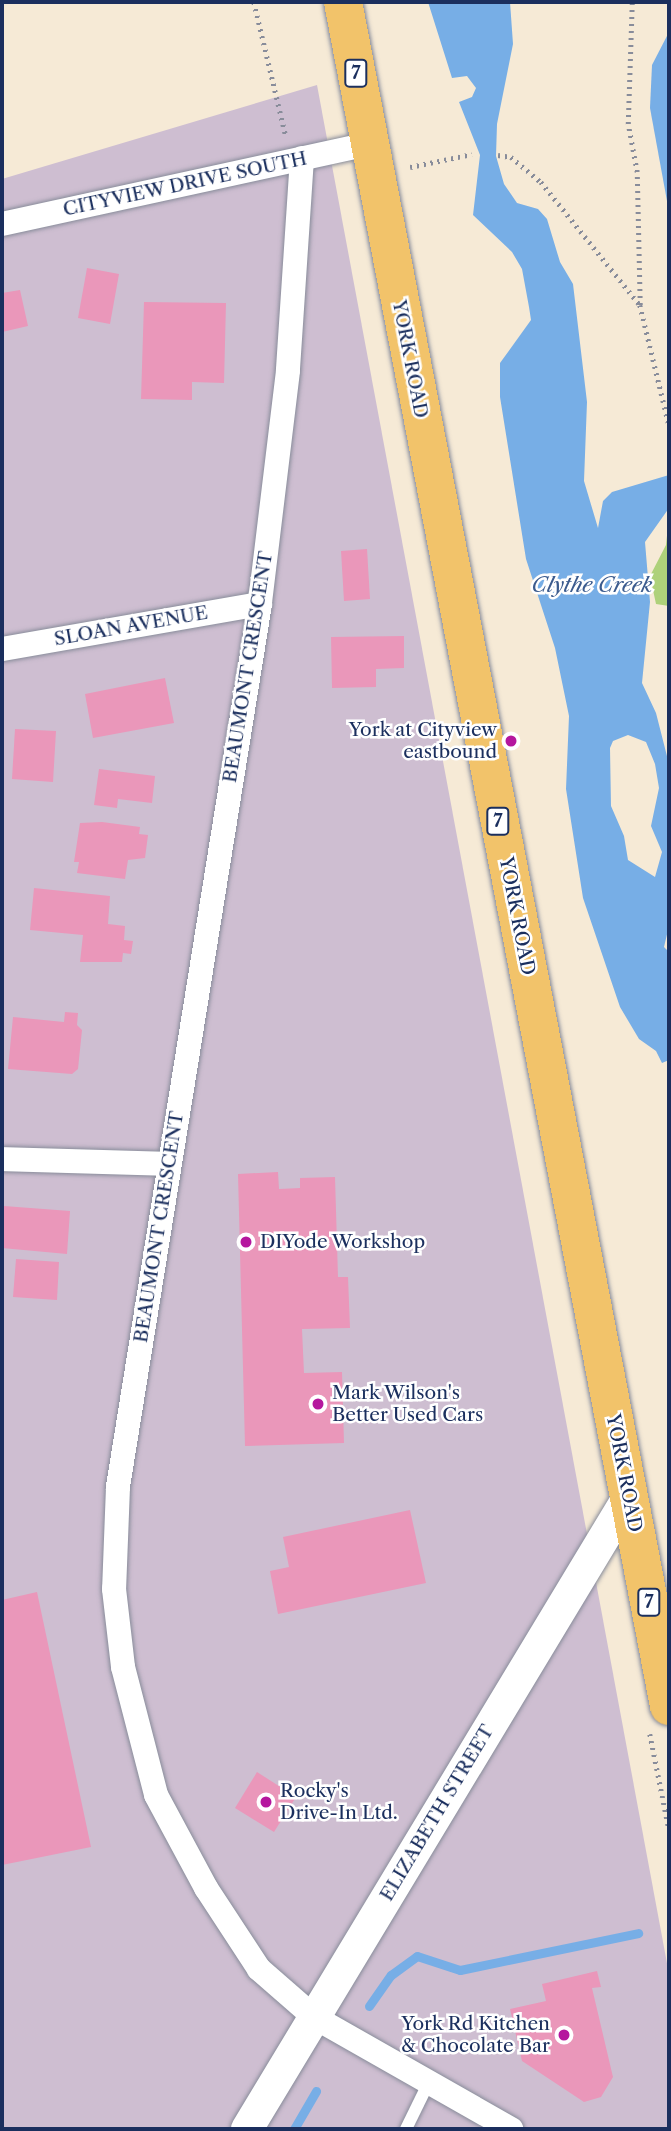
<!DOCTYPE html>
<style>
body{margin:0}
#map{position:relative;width:671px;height:2131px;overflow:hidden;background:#f6ead6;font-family:"Libre Caslon Text",serif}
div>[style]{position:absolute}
.industrial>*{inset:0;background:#cebed1}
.green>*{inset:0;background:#aed17a}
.water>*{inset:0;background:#77aee6}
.stream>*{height:9px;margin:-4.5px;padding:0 4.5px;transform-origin:4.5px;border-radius:4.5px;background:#77aee6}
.building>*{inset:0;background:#ea97ba}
.path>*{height:4.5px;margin-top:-2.25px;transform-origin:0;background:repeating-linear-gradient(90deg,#888c9a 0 2px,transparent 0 7px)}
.roads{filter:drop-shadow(0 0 2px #888c9a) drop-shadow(0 0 2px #888c9a)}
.service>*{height:12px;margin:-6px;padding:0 6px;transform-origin:6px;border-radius:6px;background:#fff}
.minor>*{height:24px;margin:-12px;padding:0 12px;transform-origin:12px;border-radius:12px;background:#fff}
.tertiary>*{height:32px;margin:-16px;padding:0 16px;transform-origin:16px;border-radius:16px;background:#fff}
.primary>*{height:38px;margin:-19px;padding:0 19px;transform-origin:19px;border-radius:19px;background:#f2c36a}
.dots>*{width:19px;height:19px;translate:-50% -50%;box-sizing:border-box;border:4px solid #fff;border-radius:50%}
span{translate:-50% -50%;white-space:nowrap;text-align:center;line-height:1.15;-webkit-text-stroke:5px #fff;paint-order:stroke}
.shield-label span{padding:2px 5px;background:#fff;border:2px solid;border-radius:5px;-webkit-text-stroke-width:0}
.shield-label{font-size:18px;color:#1b2f5e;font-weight:700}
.street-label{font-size:19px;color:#1b2f5e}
.poi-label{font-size:19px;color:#1b2f5e}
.right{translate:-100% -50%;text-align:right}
.left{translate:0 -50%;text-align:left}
.water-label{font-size:21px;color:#3b5b8e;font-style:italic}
.frame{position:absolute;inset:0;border:4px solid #1b2f5e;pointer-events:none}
</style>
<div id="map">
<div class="industrial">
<div style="clip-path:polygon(317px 85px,669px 1974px,669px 2129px,2px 2129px,2px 179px)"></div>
</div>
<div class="green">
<div style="clip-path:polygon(669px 517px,669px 606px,656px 604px,650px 576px,666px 545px)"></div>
</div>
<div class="water">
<div style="clip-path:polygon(evenodd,428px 2px,510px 2px,513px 44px,497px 124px,496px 156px,504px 184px,517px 203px,538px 209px,547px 219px,560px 262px,573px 284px,587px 402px,584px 481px,598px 528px,603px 501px,612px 492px,669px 475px,669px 508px,645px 542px,650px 602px,642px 683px,656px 713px,669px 764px,669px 926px,664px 947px,669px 952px,669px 1060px,662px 1063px,656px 1051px,639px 1039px,620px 1007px,583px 898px,566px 789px,569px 716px,555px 648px,526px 559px,500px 397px,500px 363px,531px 320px,529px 307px,522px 269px,512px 252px,473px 215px,480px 155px,459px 102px,472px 97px,476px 88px,467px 76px,452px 78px,428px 2px,628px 735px,646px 742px,655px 764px,659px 788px,651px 826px,662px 852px,655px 877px,628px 860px,624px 836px,611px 806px,610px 748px,613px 741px,628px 735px)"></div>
<div style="clip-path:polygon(669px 32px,669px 212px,650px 108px,652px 65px)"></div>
</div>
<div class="stream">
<div style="left:369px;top:2006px;width:38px;rotate:-55deg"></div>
<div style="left:391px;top:1975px;width:32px;rotate:-36deg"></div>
<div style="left:417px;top:1956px;width:45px;rotate:18deg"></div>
<div style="left:460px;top:1970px;width:182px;rotate:-11.7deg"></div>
<div style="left:294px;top:2129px;width:44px;rotate:-59.9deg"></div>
</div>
<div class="building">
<div style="clip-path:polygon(87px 268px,119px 274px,110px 324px,78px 318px)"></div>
<div style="clip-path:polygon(20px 290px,28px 326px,2px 332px,2px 293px)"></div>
<div style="clip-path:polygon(144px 302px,226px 303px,224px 383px,192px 382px,192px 400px,141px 399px)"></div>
<div style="clip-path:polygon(367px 549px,370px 599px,344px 601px,341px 551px)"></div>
<div style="clip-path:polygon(404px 636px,404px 668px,376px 669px,376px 687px,332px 688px,331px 637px)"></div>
<div style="clip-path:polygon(165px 678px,174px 723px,93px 738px,85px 694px)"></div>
<div style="clip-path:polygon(15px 729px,56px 731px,53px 782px,12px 779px)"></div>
<div style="clip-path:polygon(99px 769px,155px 776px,152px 803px,118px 799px,117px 808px,94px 805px)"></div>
<div style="clip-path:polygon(102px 822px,140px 827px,139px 834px,148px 835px,145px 858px,128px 860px,125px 879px,77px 873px,79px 862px,74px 862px,80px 823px)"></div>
<div style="clip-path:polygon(34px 888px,110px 896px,108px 924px,125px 926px,124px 940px,133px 941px,131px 954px,123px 953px,122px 962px,80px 962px,83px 935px,30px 930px)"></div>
<div style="clip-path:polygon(65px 1012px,78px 1013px,77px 1025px,82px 1030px,78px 1069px,72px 1074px,8px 1069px,13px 1017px,64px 1022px)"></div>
<div style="clip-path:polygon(278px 1172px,279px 1189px,300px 1188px,300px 1178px,335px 1177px,338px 1277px,348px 1277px,350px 1328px,302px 1329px,304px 1373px,342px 1372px,344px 1443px,245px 1446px,238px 1174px)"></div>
<div style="clip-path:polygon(4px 1206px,70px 1211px,67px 1254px,2px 1248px)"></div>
<div style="clip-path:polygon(16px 1259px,59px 1262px,57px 1300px,13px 1297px)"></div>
<div style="clip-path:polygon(410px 1510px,426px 1583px,278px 1614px,270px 1571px,289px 1567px,283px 1537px)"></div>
<div style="clip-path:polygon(37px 1592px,91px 1847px,2px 1865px,2px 1600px)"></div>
<div style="clip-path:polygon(257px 1772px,296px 1797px,274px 1832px,235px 1808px)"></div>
<div style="clip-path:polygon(597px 1971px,601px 1987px,592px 1988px,613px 2077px,601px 2097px,584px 2102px,522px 2061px,510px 2009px,546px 2001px,542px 1984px)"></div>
</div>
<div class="path">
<div style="left:254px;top:2px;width:138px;rotate:76.6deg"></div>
<div style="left:498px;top:155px;width:13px;rotate:9deg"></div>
<div style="left:511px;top:157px;width:39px;rotate:40deg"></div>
<div style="left:541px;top:182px;width:158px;rotate:51.2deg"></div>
<div style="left:640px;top:305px;width:133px;rotate:-91.3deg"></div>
<div style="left:637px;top:172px;width:49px;rotate:-100.6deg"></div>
<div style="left:628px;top:124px;width:122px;rotate:-88.1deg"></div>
<div style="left:410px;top:167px;width:63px;rotate:-11.8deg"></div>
<div style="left:640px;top:305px;width:123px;rotate:76.4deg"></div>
<div style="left:650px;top:1734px;width:97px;rotate:78.7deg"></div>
</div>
<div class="roads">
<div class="service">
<div style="left:406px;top:2129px;width:55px;rotate:-63.9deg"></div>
</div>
<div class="minor">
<div style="left:302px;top:158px;width:213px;rotate:93.8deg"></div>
<div style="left:288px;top:371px;width:235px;rotate:96.9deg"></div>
<div style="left:260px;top:604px;width:894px;rotate:99.14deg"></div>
<div style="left:118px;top:1487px;width:102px;rotate:92.2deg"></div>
<div style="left:114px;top:1589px;width:79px;rotate:83.4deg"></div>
<div style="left:123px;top:1667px;width:132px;rotate:75.5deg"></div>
<div style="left:156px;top:1795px;width:106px;rotate:61.7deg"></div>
<div style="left:206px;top:1888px;width:97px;rotate:56.8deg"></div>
<div style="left:259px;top:1969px;width:73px;rotate:41.1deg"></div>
<div style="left:314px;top:2017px;width:227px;rotate:29.6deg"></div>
<div style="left:2px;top:224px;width:376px;rotate:-12.3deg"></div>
<div style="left:2px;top:649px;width:262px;rotate:-9.9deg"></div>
<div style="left:2px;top:1159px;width:167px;rotate:1.7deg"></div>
</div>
<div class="tertiary">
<div style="left:247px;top:2129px;width:737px;rotate:-58.88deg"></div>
</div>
<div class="primary">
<div style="left:343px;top:2px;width:1735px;rotate:79.17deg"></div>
</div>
</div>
<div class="dots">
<div style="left:511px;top:741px;background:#b5179e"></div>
<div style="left:246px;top:1242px;background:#b5179e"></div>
<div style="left:318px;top:1404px;background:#b5179e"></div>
<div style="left:266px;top:1802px;background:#b5179e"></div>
<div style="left:564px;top:2035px;background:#b5179e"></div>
</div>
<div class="shield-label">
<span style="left:356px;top:73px">7</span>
<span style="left:498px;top:821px">7</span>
<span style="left:649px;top:1602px">7</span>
</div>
<div class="street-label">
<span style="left:185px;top:184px;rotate:-12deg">CITYVIEW DRIVE SOUTH</span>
<span style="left:410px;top:359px;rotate:79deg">YORK ROAD</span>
<span style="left:131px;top:626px;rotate:-10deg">SLOAN AVENUE</span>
<span style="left:248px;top:667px;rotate:-81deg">BEAUMONT CRESCENT</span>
<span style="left:517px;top:916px;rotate:79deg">YORK ROAD</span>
<span style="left:159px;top:1227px;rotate:-81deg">BEAUMONT CRESCENT</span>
<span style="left:624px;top:1473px;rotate:79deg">YORK ROAD</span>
<span style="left:437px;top:1813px;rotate:-59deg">ELIZABETH STREET</span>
</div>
<div class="poi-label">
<span class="right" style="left:497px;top:741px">York at Cityview<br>eastbound</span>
<span class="left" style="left:260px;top:1242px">DIYode Workshop</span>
<span class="left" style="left:332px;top:1404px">Mark Wilson's<br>Better Used Cars</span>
<span class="left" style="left:280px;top:1802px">Rocky's<br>Drive-In Ltd.</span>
<span class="right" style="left:550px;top:2035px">York Rd Kitchen<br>&amp; Chocolate Bar</span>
</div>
<div class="water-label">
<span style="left:592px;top:585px">Clythe Creek</span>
</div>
<div class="frame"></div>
</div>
